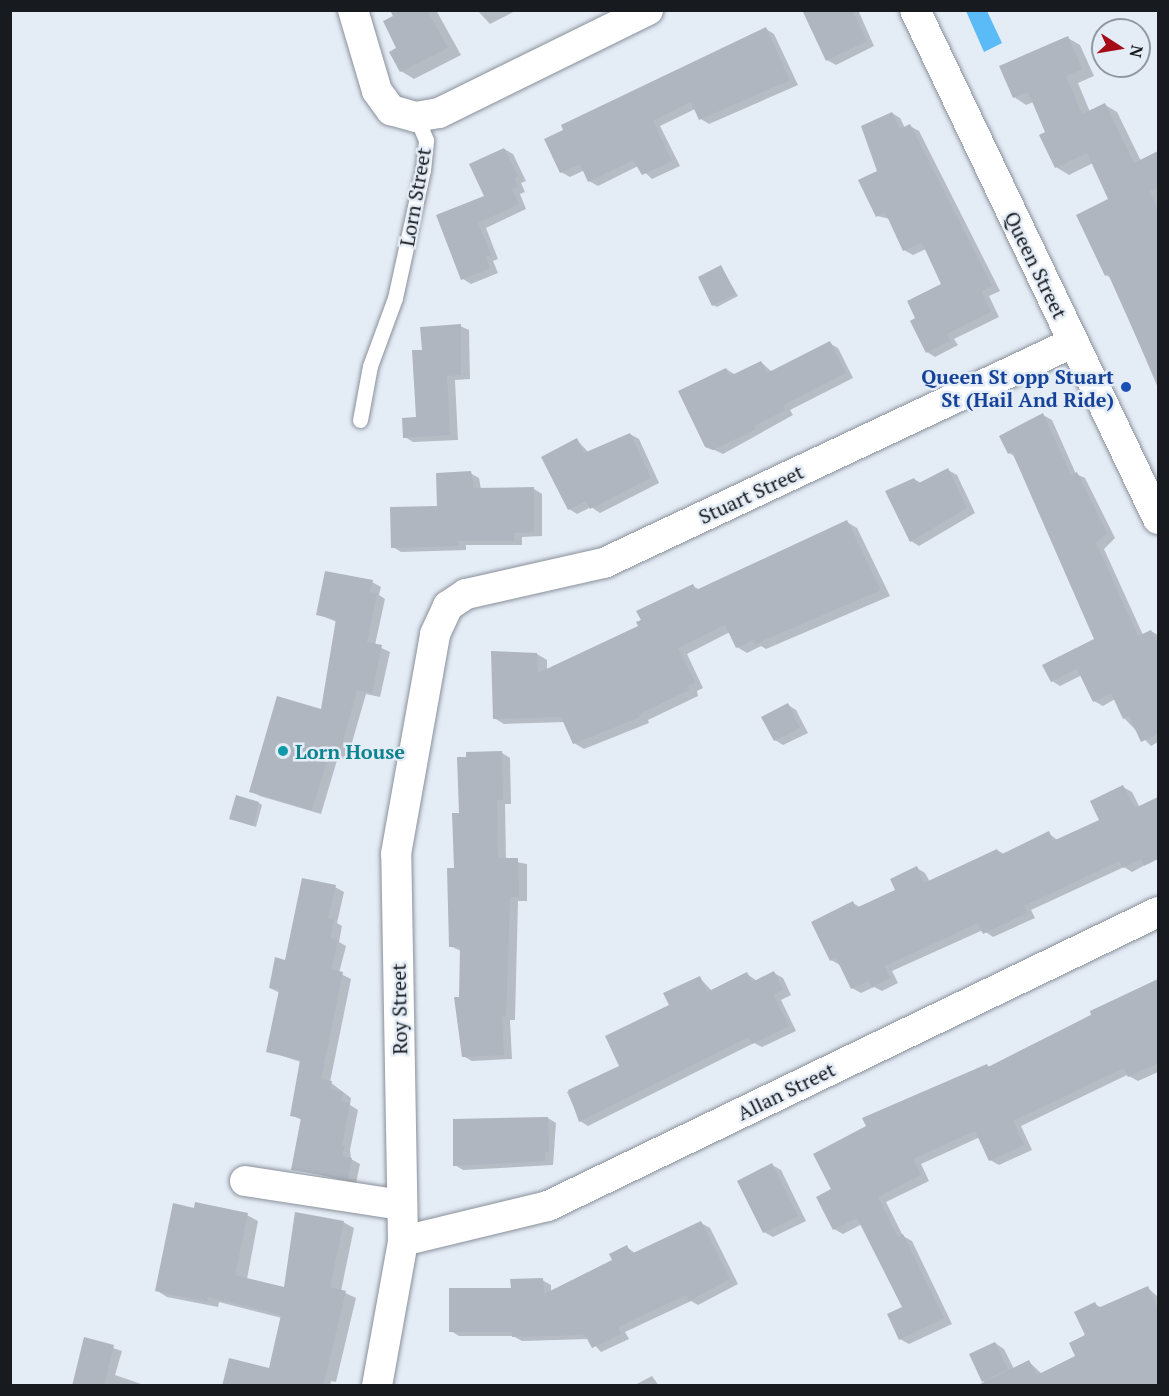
<!DOCTYPE html>
<style>
body{margin:0}
#map{position:relative;width:1169px;height:1396px;overflow:hidden;background:#e4ecf6;font-family:"PT Serif",serif}
div>[style]{position:absolute}
.water>*{inset:0;background:#5bbbf7}
.shadow>*{inset:0;background:#0003}
.building>*{inset:0;background:#afb6c0}
.roads{filter:drop-shadow(0 0 2px #89909a) drop-shadow(0 0 2px #89909a)}
.service>*{height:15px;margin:-7.5px;padding:0 7.5px;transform-origin:7.5px;border-radius:7.5px;background:#fff}
.minor>*{height:30px;margin:-15px;padding:0 15px;transform-origin:15px;border-radius:15px;background:#fff}
.dots>*{width:16px;height:16px;translate:-50% -50%;box-sizing:border-box;border:3px solid #e4ecf6;border-radius:50%}
span{translate:-50% -50%;white-space:nowrap;text-align:center;line-height:1.15;-webkit-text-stroke:5px #e4ecf6;paint-order:stroke}
.street-label{font-size:20px;color:#171a1e}
.transit-label{font-size:20px;color:#164399;font-weight:700}
.right{translate:-100% -50%;text-align:right}
.culture-label{font-size:20px;color:#0d838f;font-weight:700}
.left{translate:0 -50%;text-align:left}
.frame{position:absolute;inset:0;border:12px solid #171a1e;pointer-events:none}
.north{position:absolute;left:1091px;top:18px;width:60px;height:60px;box-sizing:border-box;background:#e4ecf6;border:2px solid #9298a0;border-radius:50%;rotate:102deg;font-size:16px;font-weight:700;line-height:24px;text-align:center;color:#171a1e}
.north::after{content:'';display:block;margin:auto;width:21px;height:27px;background:#a40c18;clip-path:polygon(50% 0,100% 100%,50% 72%,0 100%)}
</style>
<div id="map">
<div class="water">
<div style="clip-path:polygon(966px 11px,987px 11px,1002px 43px,984px 52px)"></div>
</div>
<div class="shadow">
<div style="clip-path:polygon(392px 10px,436px 10px,461px 55px,414px 79px,401px 71px)"></div>
<div style="clip-path:polygon(477px 10px,517px 10px,490px 24px)"></div>
<div style="clip-path:polygon(813px 10px,858px 10px,874px 46px,836px 65px,827px 60px)"></div>
<div style="clip-path:polygon(766px 29px,774px 34px,798px 85px,709px 124px,701px 119px,695px 109px,660px 126px,680px 166px,652px 179px,638px 166px,598px 186px,589px 181px,585px 170px,570px 177px,561px 172px)"></div>
<div style="clip-path:polygon(1068px 38px,1080px 45px,1094px 76px,1078px 83px,1090px 112px,1105px 105px,1117px 112px,1141px 161px,1158px 153px,1158px 388px,1111px 278px,1106px 275px,1110px 200px,1093px 163px,1069px 175px,1056px 167px,1041px 136px,1047px 133px,1033px 102px,1026px 105px,1014px 97px)"></div>
<div style="clip-path:polygon(892px 113px,900px 118px,905px 128px,910px 126px,919px 131px,1000px 291px,989px 296px,999px 317px,954px 339px,958px 345px,935px 357px,927px 352px,943px 285px,926px 249px,913px 255px,904px 250px,890px 219px,877px 216px,879px 172px)"></div>
<div style="clip-path:polygon(504px 149px,513px 154px,526px 181px,521px 183px,525px 192px,520px 194px,526px 209px,486px 228px,498px 259px,493px 261px,498px 273px,471px 284px,463px 279px,438px 216px,486px 197px)"></div>
<div style="clip-path:polygon(721px 267px,738px 296px,717px 307px,713px 305px)"></div>
<div style="clip-path:polygon(460px 326px,469px 330px,470px 379px,455px 380px,458px 440px,413px 442px,405px 437px,417px 418px,423px 351px)"></div>
<div style="clip-path:polygon(829px 343px,838px 348px,853px 378px,790px 410px,793px 415px,723px 454px,706px 446px,726px 369px,736px 375px,761px 362px,772px 372px)"></div>
<div style="clip-path:polygon(1043px 415px,1052px 420px,1076px 474px,1085px 478px,1115px 538px,1104px 549px,1143px 635px,1151px 631px,1158px 635px,1158px 742px,1151px 746px,1124px 718px,1115px 699px,1103px 706px,1094px 701px,1082px 675px,1060px 686px,1052px 681px,1096px 639px,1016px 457px,1009px 453px)"></div>
<div style="clip-path:polygon(630px 434px,639px 439px,659px 483px,600px 513px,591px 507px,577px 514px,569px 509px,577px 440px,589px 453px)"></div>
<div style="clip-path:polygon(948px 470px,957px 475px,975px 513px,919px 546px,911px 541px,914px 479px,921px 483px)"></div>
<div style="clip-path:polygon(470px 473px,479px 478px,481px 489px,534px 489px,542px 494px,542px 536px,522px 537px,522px 545px,466px 545px,466px 550px,401px 552px,393px 547px,439px 507px)"></div>
<div style="clip-path:polygon(847px 522px,857px 528px,890px 596px,766px 649px,761px 646px,747px 653px,737px 647px,730px 632px,687px 654px,703px 688px,697px 691px,698px 696px,648px 720px,649px 723px,584px 749px,574px 743px,565px 722px,504px 724px,494px 718px,537px 654px,547px 660px,547px 670px,640px 627px,693px 586px,700px 590px)"></div>
<div style="clip-path:polygon(372px 582px,381px 587px,379px 595px,385px 599px,375px 645px,390px 652px,380px 697px,366px 694px,347px 760px,338px 757px,321px 814px,260px 796px,251px 791px,322px 711px,337px 622px,317px 614px)"></div>
<div style="clip-path:polygon(788px 705px,796px 710px,808px 733px,783px 745px,775px 740px)"></div>
<div style="clip-path:polygon(502px 753px,510px 758px,511px 804px,505px 804px,506px 860px,527px 864px,527px 901px,518px 901px,515px 1020px,510px 1020px,512px 1059px,472px 1061px,463px 1056px,461px 951px,450px 946px,460px 814px)"></div>
<div style="clip-path:polygon(1123px 787px,1132px 792px,1140px 808px,1158px 798px,1158px 848px,1125px 865px,1158px 851px,1158px 858px,1132px 872px,1124px 867px,1031px 910px,1035px 918px,993px 937px,983px 930px,892px 971px,898px 983px,882px 991px,874px 987px,861px 993px,852px 988px,840px 965px,831px 960px,853px 903px,860px 907px,897px 891px,917px 868px,925px 873px,930px 882px,997px 850px,1004px 854px,1048px 833px,1059px 841px,1101px 821px)"></div>
<div style="clip-path:polygon(259px 803px,262px 805px,256px 827px,231px 818px)"></div>
<div style="clip-path:polygon(335px 887px,344px 892px,337px 923px,342px 926px,339px 942px,346px 946px,339px 973px,351px 979px,330px 1082px,351px 1098px,350px 1105px,358px 1110px,350px 1150px,351px 1159px,360px 1164px,356px 1183px,293px 1169px,302px 1120px,291px 1115px,301px 1062px,267px 1051px,280px 993px,270px 988px)"></div>
<div style="clip-path:polygon(774px 973px,783px 978px,791px 995px,781px 1000px,796px 1031px,762px 1047px,754px 1043px,588px 1126px,580px 1121px,567px 1092px,621px 1066px,670px 1005px,699px 977px,712px 991px,747px 974px,757px 981px)"></div>
<div style="clip-path:polygon(1158px 980px,1158px 1072px,1138px 1081px,1127px 1075px,1021px 1126px,1032px 1150px,999px 1165px,990px 1160px,980px 1137px,921px 1164px,929px 1181px,886px 1202px,903px 1236px,912px 1241px,952px 1324px,909px 1344px,900px 1339px,904px 1308px,862px 1224px,843px 1234px,834px 1229px,833px 1190px,868px 1127px,864px 1118px,986px 1065px,991px 1067px)"></div>
<div style="clip-path:polygon(548px 1118px,556px 1123px,553px 1165px,463px 1170px,455px 1165px)"></div>
<div style="clip-path:polygon(772px 1165px,781px 1170px,806px 1221px,773px 1237px,764px 1232px)"></div>
<div style="clip-path:polygon(195px 1209px,247px 1215px,258px 1221px,247px 1279px,285px 1288px,343px 1222px,354px 1228px,341px 1291px,356px 1298px,336px 1382px,331px 1381px,330px 1386px,223px 1386px,270px 1370px,282px 1318px,219px 1302px,218px 1307px,167px 1297px,156px 1290px)"></div>
<div style="clip-path:polygon(701px 1223px,710px 1228px,738px 1284px,698px 1305px,691px 1301px,625px 1332px,629px 1339px,601px 1352px,589px 1339px,522px 1341px,513px 1336px,459px 1336px,451px 1331px,512px 1289px,542px 1280px,551px 1285px,551px 1292px,614px 1261px,627px 1247px,636px 1254px)"></div>
<div style="clip-path:polygon(1148px 1288px,1158px 1297px,1158px 1379px,1145px 1386px,985px 1384px,971px 1355px,995px 1343px,1004px 1349px,1014px 1369px,1029px 1362px,1042px 1374px,1077px 1357px,1095px 1304px,1102px 1308px)"></div>
<div style="clip-path:polygon(85px 1339px,122px 1351px,115px 1375px,147px 1386px,74px 1386px)"></div>
<div style="clip-path:polygon(652px 1376px,659px 1386px,633px 1386px)"></div>
</div>
<div class="building">
<div style="clip-path:polygon(390px 10px,427px 10px,448px 48px,400px 72px,389px 52px,396px 48px,383px 21px,393px 16px)"></div>
<div style="clip-path:polygon(802px 10px,852px 10px,867px 41px,826px 61px)"></div>
<div style="clip-path:polygon(766px 27px,790px 80px,699px 120px,691px 102px,653px 121px,672px 161px,642px 175px,633px 160px,588px 182px,580px 164px,560px 173px,544px 139px,563px 130px,561px 125px)"></div>
<div style="clip-path:polygon(1068px 36px,1082px 69px,1066px 76px,1082px 114px,1105px 103px,1134px 163px,1158px 151px,1158px 187px,1150px 191px,1158px 210px,1158px 385px,1108px 274px,1105px 276px,1076px 215px,1108px 199px,1087px 153px,1055px 168px,1039px 135px,1045px 132px,1028px 92px,1013px 98px,999px 66px)"></div>
<div style="clip-path:polygon(892px 112px,900px 129px,910px 124px,992px 286px,981px 291px,991px 312px,947px 334px,950px 341px,926px 353px,910px 321px,915px 318px,907px 301px,941px 284px,922px 243px,903px 251px,885px 212px,876px 217px,858px 180px,877px 171px,861px 126px)"></div>
<div style="clip-path:polygon(504px 148px,518px 176px,514px 178px,518px 187px,512px 189px,519px 204px,478px 223px,491px 255px,486px 257px,490px 268px,461px 280px,436px 215px,484px 196px,469px 164px)"></div>
<div style="clip-path:polygon(721px 265px,736px 294px,712px 306px,698px 277px)"></div>
<div style="clip-path:polygon(461px 324px,461px 375px,447px 376px,450px 435px,403px 438px,402px 418px,416px 417px,412px 350px,422px 350px,420px 327px)"></div>
<div style="clip-path:polygon(830px 341px,846px 373px,783px 405px,785px 410px,754px 426px,756px 429px,713px 450px,705px 447px,678px 391px,726px 368px,730px 376px,761px 361px,767px 373px)"></div>
<div style="clip-path:polygon(1043px 413px,1071px 475px,1077px 472px,1107px 533px,1096px 543px,1138px 636px,1151px 630px,1158px 644px,1158px 734px,1141px 742px,1129px 716px,1123px 719px,1111px 693px,1093px 702px,1077px 669px,1051px 682px,1042px 665px,1094px 639px,1012px 452px,1008px 454px,999px 436px)"></div>
<div style="clip-path:polygon(630px 433px,651px 478px,590px 509px,586px 501px,568px 510px,541px 457px,577px 438px,584px 453px)"></div>
<div style="clip-path:polygon(948px 468px,967px 508px,910px 542px,885px 491px,914px 478px,917px 484px)"></div>
<div style="clip-path:polygon(471px 471px,474px 488px,534px 487px,534px 532px,514px 533px,514px 541px,458px 541px,458px 546px,391px 548px,390px 507px,437px 506px,436px 473px)"></div>
<div style="clip-path:polygon(847px 520px,881px 590px,755px 644px,753px 640px,736px 648px,725px 625px,678px 648px,695px 682px,688px 686px,689px 690px,639px 714px,640px 717px,573px 744px,561px 717px,493px 719px,491px 651px,537px 653px,538px 673px,638px 626px,636px 622px,641px 620px,636px 611px,693px 584px,696px 590px)"></div>
<div style="clip-path:polygon(325px 571px,373px 580px,370px 592px,377px 593px,367px 642px,382px 645px,372px 693px,357px 690px,339px 756px,329px 754px,312px 810px,249px 792px,277px 696px,321px 709px,336px 619px,316px 615px)"></div>
<div style="clip-path:polygon(788px 703px,800px 728px,774px 741px,761px 717px)"></div>
<div style="clip-path:polygon(502px 751px,503px 800px,497px 800px,498px 858px,518px 858px,519px 897px,510px 897px,506px 1016px,502px 1016px,504px 1055px,462px 1057px,454px 997px,459px 997px,460px 947px,449px 947px,447px 868px,454px 868px,452px 813px,459px 813px,457px 757px,466px 757px,466px 752px)"></div>
<div style="clip-path:polygon(1123px 785px,1135px 808px,1158px 797px,1158px 859px,1144px 866px,1141px 859px,1123px 868px,1119px 861px,1024px 906px,1027px 913px,983px 934px,978px 923px,885px 966px,890px 978px,872px 987px,869px 981px,851px 989px,836px 958px,830px 961px,811px 922px,853px 901px,856px 908px,895px 890px,890px 879px,917px 866px,924px 883px,997px 849px,1000px 855px,1049px 831px,1053px 841px,1099px 820px,1090px 801px)"></div>
<div style="clip-path:polygon(236px 795px,259px 802px,253px 826px,229px 819px)"></div>
<div style="clip-path:polygon(302px 878px,336px 885px,328px 918px,334px 920px,330px 938px,338px 940px,331px 969px,343px 972px,321px 1079px,332px 1081px,330px 1089px,343px 1092px,341px 1101px,350px 1103px,342px 1145px,345px 1146px,342px 1156px,352px 1158px,348px 1179px,291px 1170px,301px 1118px,290px 1116px,300px 1060px,266px 1052px,279px 990px,269px 988px,275px 957px,285px 960px)"></div>
<div style="clip-path:polygon(774px 971px,783px 990px,773px 995px,789px 1026px,752px 1044px,749px 1037px,579px 1122px,568px 1090px,619px 1066px,605px 1036px,669px 1005px,663px 993px,700px 976px,707px 992px,747px 972px,752px 982px)"></div>
<div style="clip-path:polygon(1158px 979px,1158px 1063px,1128px 1077px,1124px 1068px,1013px 1121px,1024px 1145px,989px 1161px,975px 1131px,913px 1159px,921px 1175px,878px 1197px,898px 1237px,903px 1234px,944px 1318px,899px 1340px,887px 1314px,902px 1307px,857px 1218px,833px 1230px,816px 1197px,831px 1189px,813px 1154px,866px 1126px,862px 1118px,987px 1064px,988px 1067px,1091px 1015px,1090px 1011px)"></div>
<div style="clip-path:polygon(548px 1117px,549px 1152px,545px 1152px,545px 1161px,453px 1166px,453px 1119px)"></div>
<div style="clip-path:polygon(772px 1163px,798px 1216px,763px 1233px,737px 1181px)"></div>
<div style="clip-path:polygon(195px 1202px,248px 1213px,235px 1275px,284px 1287px,295px 1212px,344px 1221px,330px 1287px,346px 1291px,323px 1386px,222px 1386px,229px 1358px,269px 1368px,281px 1315px,208px 1297px,207px 1302px,155px 1291px,173px 1203px,194px 1208px)"></div>
<div style="clip-path:polygon(701px 1221px,730px 1279px,689px 1301px,686px 1295px,618px 1327px,621px 1334px,592px 1348px,585px 1335px,512px 1337px,512px 1332px,449px 1332px,449px 1288px,511px 1288px,510px 1279px,543px 1278px,544px 1294px,612px 1260px,609px 1254px,627px 1245px,631px 1254px)"></div>
<div style="clip-path:polygon(1148px 1286px,1158px 1310px,1158px 1386px,976px 1386px,1029px 1360px,1037px 1375px,1075px 1356px,1069px 1343px,1085px 1335px,1074px 1312px,1095px 1302px,1098px 1308px)"></div>
<div style="clip-path:polygon(84px 1337px,114px 1345px,104px 1386px,72px 1386px)"></div>
<div style="clip-path:polygon(995px 1342px,1008px 1369px,982px 1382px,969px 1354px)"></div>
</div>
<div class="roads">
<div class="service">
<div style="left:360px;top:420px;width:55px;rotate:-79.5deg"></div>
<div style="left:370px;top:366px;width:72px;rotate:-69.8deg"></div>
<div style="left:395px;top:298px;width:131px;rotate:-77.7deg"></div>
<div style="left:423px;top:170px;width:30px;rotate:-84deg"></div>
<div style="left:426px;top:140px;width:25px;rotate:-113deg"></div>
</div>
<div class="minor">
<div style="left:353px;top:10px;width:84px;rotate:73.5deg"></div>
<div style="left:377px;top:91px;width:24px;rotate:54deg"></div>
<div style="left:391px;top:110px;width:26px;rotate:16deg"></div>
<div style="left:416px;top:117px;width:23px;rotate:-10deg"></div>
<div style="left:439px;top:113px;width:233px;rotate:-26.2deg"></div>
<div style="left:915px;top:10px;width:564px;rotate:64.48deg"></div>
<div style="left:245px;top:1181px;width:159px;rotate:8.7deg"></div>
<div style="left:403px;top:1241px;width:149px;rotate:-13.6deg"></div>
<div style="left:548px;top:1206px;width:677px;rotate:-25.73deg"></div>
<div style="left:377px;top:1386px;width:147px;rotate:-79.8deg"></div>
<div style="left:403px;top:1241px;width:387px;rotate:-91deg"></div>
<div style="left:396px;top:854px;width:223px;rotate:-79.9deg"></div>
<div style="left:435px;top:634px;width:31px;rotate:-65deg"></div>
<div style="left:448px;top:606px;width:22px;rotate:-34deg"></div>
<div style="left:466px;top:594px;width:141px;rotate:-12.7deg"></div>
<div style="left:604px;top:563px;width:519px;rotate:-25.18deg"></div>
</div>
</div>
<div class="dots">
<div style="left:1126px;top:387px;background:#1a4fb4"></div>
<div style="left:283px;top:751px;background:#0f9aa8"></div>
</div>
<div class="street-label">
<span style="left:415px;top:197px;rotate:-80deg">Lorn Street</span>
<span style="left:1036px;top:265px;rotate:64deg">Queen Street</span>
<span style="left:751px;top:494px;rotate:-25deg">Stuart Street</span>
<span style="left:399px;top:1009px;rotate:-91deg">Roy Street</span>
<span style="left:786px;top:1091px;rotate:-26deg">Allan Street</span>
</div>
<div class="transit-label">
<span class="right" style="left:1114px;top:388px">Queen St opp Stuart<br>St (Hail And Ride)</span>
</div>
<div class="culture-label">
<span class="left" style="left:295px;top:751px">Lorn House</span>
</div>
<div class="frame"></div>
<div class="north">N</div>
</div>
